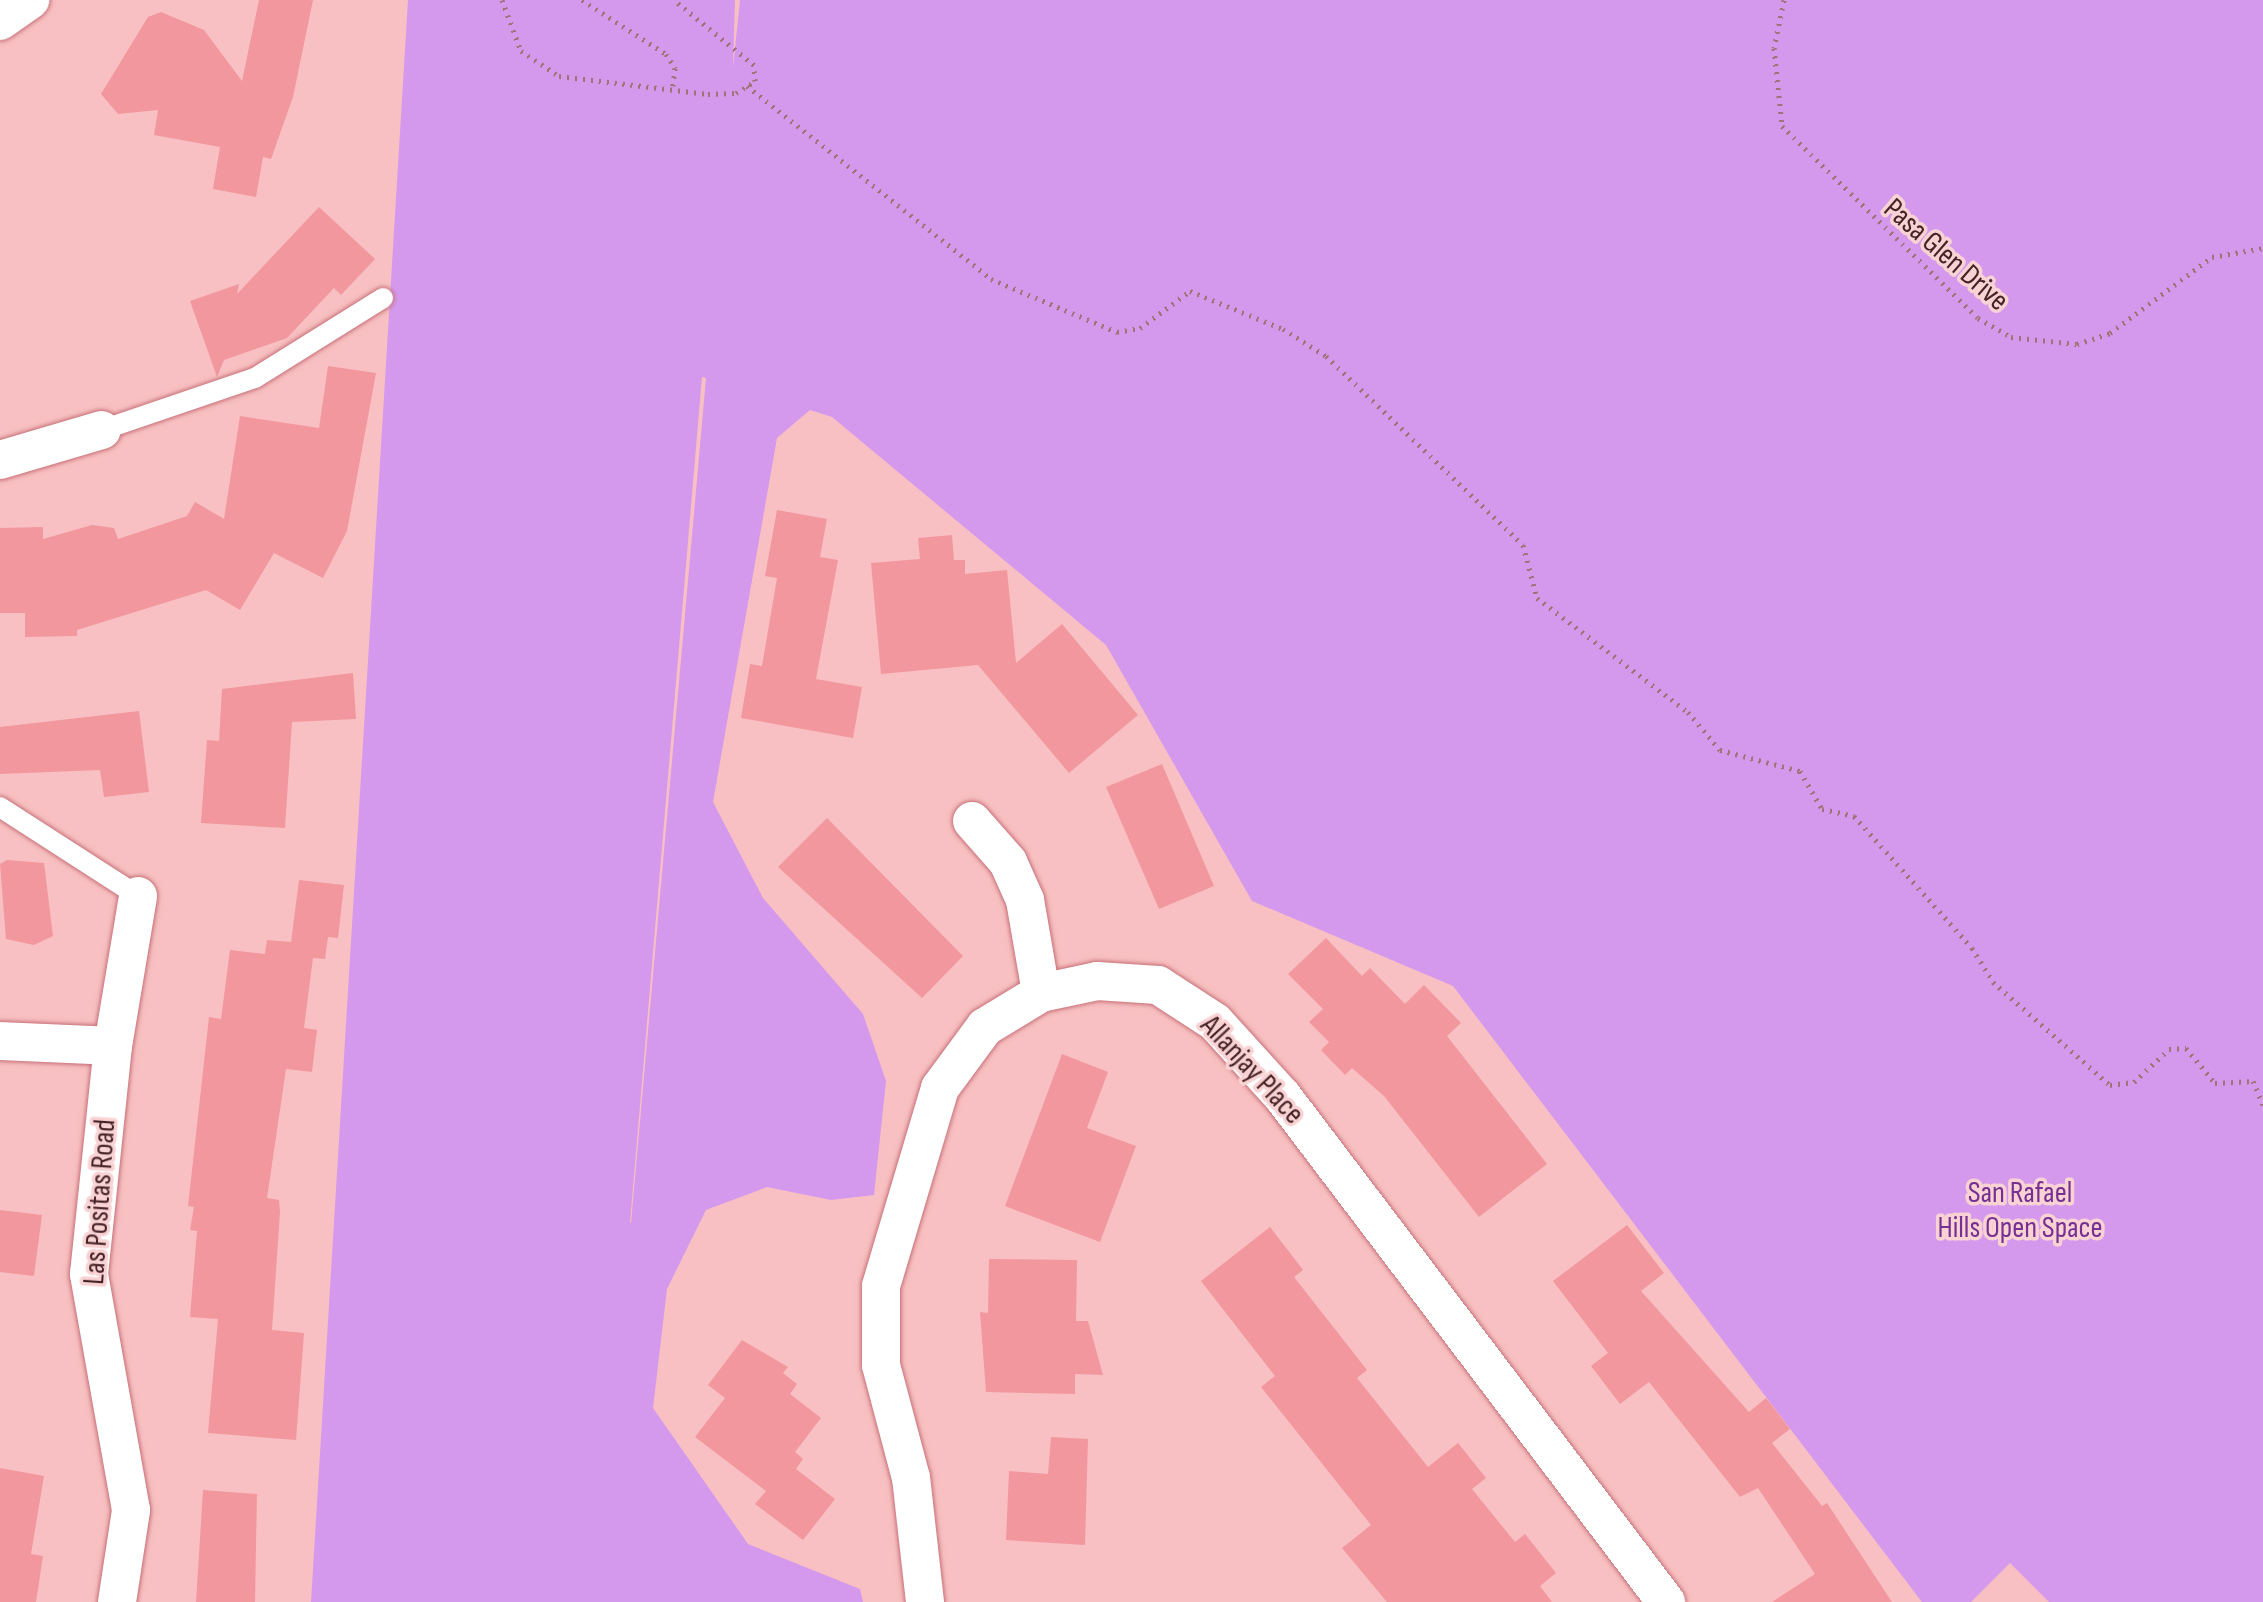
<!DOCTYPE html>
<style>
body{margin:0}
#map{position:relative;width:2263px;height:1602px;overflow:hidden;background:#f8c0c2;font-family:"Sofia Sans Condensed",sans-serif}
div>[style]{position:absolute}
.green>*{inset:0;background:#d499ed}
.building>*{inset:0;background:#f2979e}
.path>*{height:5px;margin-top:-2.5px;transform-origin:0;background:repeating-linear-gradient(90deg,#a17376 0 2px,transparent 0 8px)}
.roads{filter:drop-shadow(0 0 2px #c77178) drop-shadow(0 0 2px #c77178)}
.lane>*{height:20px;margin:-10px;padding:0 10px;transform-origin:10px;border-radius:10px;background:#fff}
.street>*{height:38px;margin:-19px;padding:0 19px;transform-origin:19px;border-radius:19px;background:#fff}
span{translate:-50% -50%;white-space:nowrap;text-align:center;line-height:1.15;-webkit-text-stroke:7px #f9d2d4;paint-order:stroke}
.street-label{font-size:30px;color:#462226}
.park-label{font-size:30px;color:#762f92}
</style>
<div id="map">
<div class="green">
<div style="clip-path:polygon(evenodd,408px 0,735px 0,733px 68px,740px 0,2263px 0,2263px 1602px,2049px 1602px,2010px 1563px,1971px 1602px,1922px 1602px,1453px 986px,1252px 901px,1106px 645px,832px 417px,810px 410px,777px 438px,713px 802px,763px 898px,863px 1014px,886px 1081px,874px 1195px,831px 1200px,767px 1187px,706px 1210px,667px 1289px,653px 1408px,748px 1544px,860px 1589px,863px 1602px,311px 1602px,408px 0,702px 377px,706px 378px,631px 1223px,630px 1223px,702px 377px)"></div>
</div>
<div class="building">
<div style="clip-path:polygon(259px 0,313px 0,293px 97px,271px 159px,263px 157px,256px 197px,213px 189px,220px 147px,154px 135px,158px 110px,118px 114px,101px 94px,148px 17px,161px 12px,204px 30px,242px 81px)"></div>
<div style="clip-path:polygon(319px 207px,375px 259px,341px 295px,334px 288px,287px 338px,224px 360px,217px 377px,190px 301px,239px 284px,237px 294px)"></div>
<div style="clip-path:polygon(328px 366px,376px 373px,347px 531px,323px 578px,274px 553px,240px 610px,206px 590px,77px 630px,77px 636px,25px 637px,25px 613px,0 613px,0 528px,43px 527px,43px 539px,92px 525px,114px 528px,118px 539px,187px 516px,195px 502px,224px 519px,240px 416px,319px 428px)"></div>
<div style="clip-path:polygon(777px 510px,827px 519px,820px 557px,838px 560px,816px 679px,862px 687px,853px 738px,741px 718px,750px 664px,762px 666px,777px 578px,765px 576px)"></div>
<div style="clip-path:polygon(952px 535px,954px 560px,965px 560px,965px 574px,1007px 570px,1016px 663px,1062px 624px,1138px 715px,1069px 773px,978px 665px,881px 674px,871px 563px,920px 559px,918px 538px)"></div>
<div style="clip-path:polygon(353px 673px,356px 719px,292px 722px,285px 828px,201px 823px,207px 740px,219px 741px,222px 689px)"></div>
<div style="clip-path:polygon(139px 711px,149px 792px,104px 797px,100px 770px,0 774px,0 727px)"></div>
<div style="clip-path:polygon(1162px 764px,1214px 886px,1159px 909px,1106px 787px)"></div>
<div style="clip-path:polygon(827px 818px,963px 956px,922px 998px,778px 867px)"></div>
<div style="clip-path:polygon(7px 860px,44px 863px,53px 936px,34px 945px,6px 939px,0 864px)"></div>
<div style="clip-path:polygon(299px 880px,344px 885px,338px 938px,328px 937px,325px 959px,313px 958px,304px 1028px,317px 1030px,312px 1072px,286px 1069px,267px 1198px,279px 1200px,280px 1212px,272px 1330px,304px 1333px,296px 1440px,208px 1433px,218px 1319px,190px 1317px,197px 1231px,190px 1230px,194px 1207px,188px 1206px,209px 1017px,221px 1019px,230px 950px,265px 954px,267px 940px,291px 942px)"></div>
<div style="clip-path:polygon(1326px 938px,1362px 976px,1370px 968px,1405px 1004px,1424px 985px,1461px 1023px,1447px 1036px,1547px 1164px,1479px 1217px,1384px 1096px,1352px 1068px,1345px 1075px,1321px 1050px,1329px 1042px,1309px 1022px,1323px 1009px,1288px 974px)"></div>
<div style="clip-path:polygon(1062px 1054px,1108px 1072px,1087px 1128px,1136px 1146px,1100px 1242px,1005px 1206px)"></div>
<div style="clip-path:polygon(0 1210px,42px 1215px,34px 1276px,0 1272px)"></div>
<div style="clip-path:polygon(1627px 1225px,1664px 1273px,1641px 1291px,1749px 1412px,1766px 1398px,1790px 1429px,1772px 1443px,1822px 1506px,1827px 1503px,1892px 1602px,1772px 1602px,1815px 1574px,1758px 1488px,1740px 1497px,1649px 1382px,1620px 1404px,1591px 1366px,1608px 1353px,1553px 1281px)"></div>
<div style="clip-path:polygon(1270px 1227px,1303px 1270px,1294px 1277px,1367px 1370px,1357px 1378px,1428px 1467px,1458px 1443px,1486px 1478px,1472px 1489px,1515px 1542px,1525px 1534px,1556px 1573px,1540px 1586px,1552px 1602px,1387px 1602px,1342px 1548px,1371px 1525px,1261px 1387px,1275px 1376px,1201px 1281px)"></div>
<div style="clip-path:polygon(989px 1259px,1077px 1260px,1076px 1321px,1088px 1321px,1103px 1375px,1075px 1374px,1075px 1394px,986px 1392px,980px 1312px,988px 1313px)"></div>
<div style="clip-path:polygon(742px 1340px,788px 1367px,783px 1373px,797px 1384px,790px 1394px,821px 1418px,795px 1452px,803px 1459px,796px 1469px,835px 1499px,803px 1540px,755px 1504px,766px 1491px,695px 1437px,725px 1398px,708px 1385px)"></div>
<div style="clip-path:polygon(1051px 1437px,1088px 1439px,1085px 1545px,1006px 1540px,1009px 1471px,1048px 1474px)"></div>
<div style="clip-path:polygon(0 1468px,44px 1476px,31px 1554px,43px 1556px,36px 1602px,0 1602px)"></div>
<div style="clip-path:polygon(203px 1490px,257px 1494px,255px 1602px,196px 1602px)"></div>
</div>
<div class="path">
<div style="left:502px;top:0;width:54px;rotate:69.6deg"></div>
<div style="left:521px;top:51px;width:45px;rotate:33.3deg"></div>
<div style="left:559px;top:76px;width:150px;rotate:6.9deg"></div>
<div style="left:708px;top:94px;width:28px;rotate:-2deg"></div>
<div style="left:736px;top:93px;width:22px;rotate:-32deg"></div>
<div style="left:755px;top:81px;width:16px;rotate:-94deg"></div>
<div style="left:754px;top:65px;width:103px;rotate:-140.9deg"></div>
<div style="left:582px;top:0;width:100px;rotate:32.7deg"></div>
<div style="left:666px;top:54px;width:17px;rotate:57deg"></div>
<div style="left:675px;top:68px;width:23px;rotate:97deg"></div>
<div style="left:1784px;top:0;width:49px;rotate:101.8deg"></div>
<div style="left:1774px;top:48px;width:78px;rotate:84.1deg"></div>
<div style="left:1782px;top:126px;width:274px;rotate:44.4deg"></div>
<div style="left:1978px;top:318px;width:38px;rotate:30deg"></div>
<div style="left:2011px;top:337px;width:66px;rotate:6.1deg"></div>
<div style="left:2077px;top:344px;width:35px;rotate:-18deg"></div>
<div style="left:2110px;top:333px;width:127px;rotate:-36.7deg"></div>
<div style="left:2212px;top:257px;width:52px;rotate:-10deg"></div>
<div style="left:747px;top:86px;width:311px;rotate:38.3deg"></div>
<div style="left:991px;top:279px;width:137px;rotate:22.8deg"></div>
<div style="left:1117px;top:332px;width:23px;rotate:-10deg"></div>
<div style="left:1140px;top:328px;width:62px;rotate:-36.5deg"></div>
<div style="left:1190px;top:291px;width:100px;rotate:22.2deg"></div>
<div style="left:1283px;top:329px;width:51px;rotate:32.1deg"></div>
<div style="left:1326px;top:356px;width:273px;rotate:43.8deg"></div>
<div style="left:1523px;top:545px;width:55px;rotate:75.2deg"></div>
<div style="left:1537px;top:598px;width:189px;rotate:37.1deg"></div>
<div style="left:1688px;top:712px;width:50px;rotate:49.9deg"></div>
<div style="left:1720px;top:750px;width:83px;rotate:14.7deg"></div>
<div style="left:1800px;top:771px;width:44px;rotate:59.9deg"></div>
<div style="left:1822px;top:809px;width:33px;rotate:12deg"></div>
<div style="left:1854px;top:816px;width:177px;rotate:48.2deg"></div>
<div style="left:1972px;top:948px;width:40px;rotate:58deg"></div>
<div style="left:1993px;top:982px;width:156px;rotate:41.4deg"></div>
<div style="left:2110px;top:1085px;width:24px;rotate:-7deg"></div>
<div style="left:2134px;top:1082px;width:48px;rotate:-43.3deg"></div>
<div style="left:2169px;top:1049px;width:17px;rotate:-3deg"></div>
<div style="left:2186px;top:1048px;width:45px;rotate:50.4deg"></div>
<div style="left:2215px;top:1083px;width:38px;rotate:-3deg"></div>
<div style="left:2253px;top:1081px;width:26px;rotate:67deg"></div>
</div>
<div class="roads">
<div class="lane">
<div style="left:102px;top:430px;width:162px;rotate:-18.8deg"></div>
<div style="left:255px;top:378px;width:151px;rotate:-32deg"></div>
<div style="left:0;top:807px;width:164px;rotate:32.8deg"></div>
</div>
<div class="street">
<div style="left:0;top:21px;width:37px;rotate:-35deg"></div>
<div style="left:0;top:460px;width:106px;rotate:-16.4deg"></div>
<div style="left:972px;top:821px;width:55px;rotate:48.7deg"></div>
<div style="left:1008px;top:862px;width:42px;rotate:65.9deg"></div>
<div style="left:1025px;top:900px;width:94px;rotate:80.2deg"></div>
<div style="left:0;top:1041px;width:113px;rotate:2.5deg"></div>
<div style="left:117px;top:1602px;width:93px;rotate:-81.3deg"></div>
<div style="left:131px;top:1510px;width:240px;rotate:-100.1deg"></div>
<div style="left:89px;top:1274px;width:229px;rotate:-84deg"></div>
<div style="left:113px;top:1046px;width:152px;rotate:-80.5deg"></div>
<div style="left:925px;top:1602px;width:125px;rotate:-96.4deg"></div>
<div style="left:911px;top:1478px;width:117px;rotate:-104.9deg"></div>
<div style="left:881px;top:1365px;width:79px;rotate:-90deg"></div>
<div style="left:881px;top:1286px;width:207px;rotate:-73.4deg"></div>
<div style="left:940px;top:1088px;width:76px;rotate:-53.6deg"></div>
<div style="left:985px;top:1027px;width:66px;rotate:-31.3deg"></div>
<div style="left:1041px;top:993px;width:57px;rotate:-12.1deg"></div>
<div style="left:1097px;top:981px;width:61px;rotate:3.8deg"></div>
<div style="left:1158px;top:985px;width:68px;rotate:33deg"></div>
<div style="left:1215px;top:1022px;width:101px;rotate:47.8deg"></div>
<div style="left:1283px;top:1097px;width:634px;rotate:52.82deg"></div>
</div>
</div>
<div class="street-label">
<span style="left:1946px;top:255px;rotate:41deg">Pasa Glen Drive</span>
<span style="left:1252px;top:1070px;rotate:47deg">Allanjay Place</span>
<span style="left:100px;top:1202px;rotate:-86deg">Las Positas Road</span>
</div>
<div class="park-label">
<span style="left:2020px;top:1210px">San Rafael<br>Hills Open Space</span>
</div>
</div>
